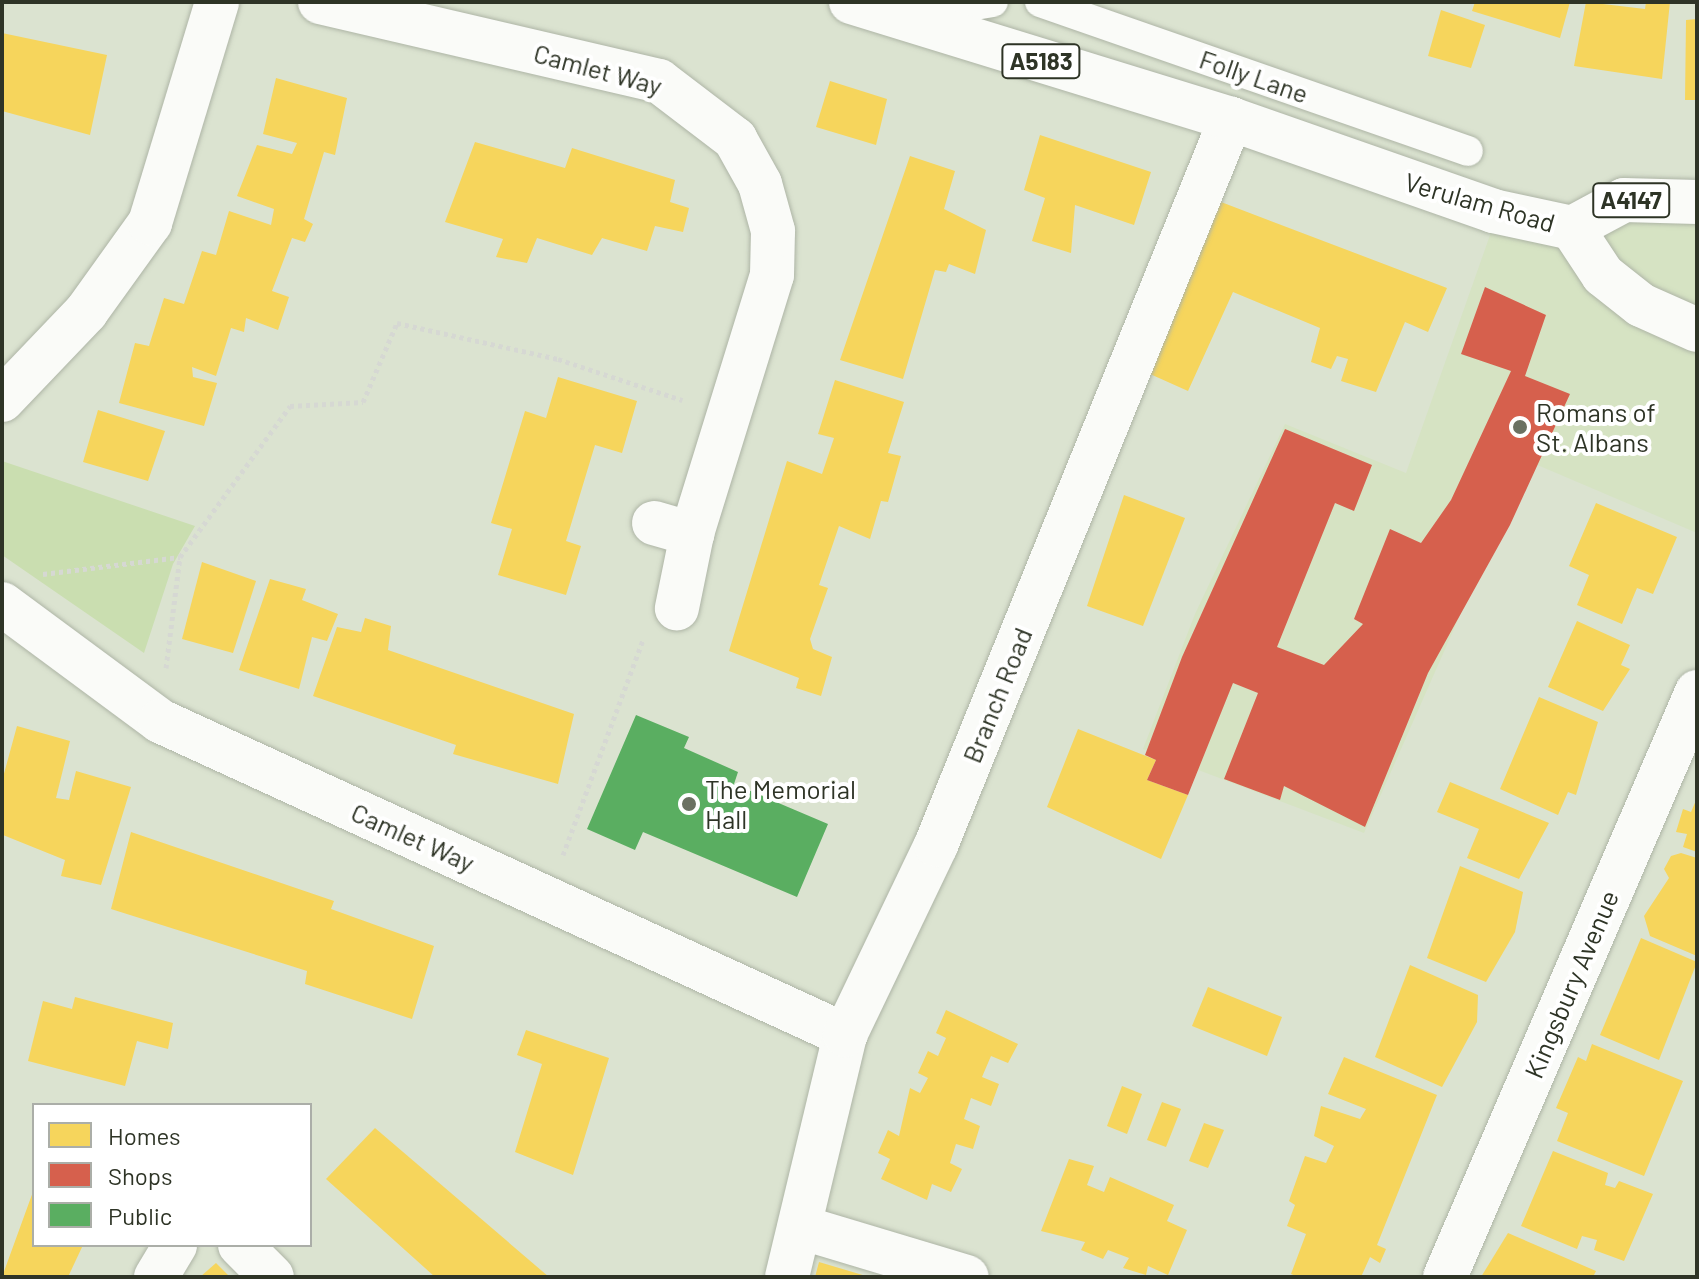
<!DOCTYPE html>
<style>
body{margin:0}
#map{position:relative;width:1699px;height:1279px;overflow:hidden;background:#dbe3d0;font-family:Barlow,sans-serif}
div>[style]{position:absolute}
.built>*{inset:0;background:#d6e3c3}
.green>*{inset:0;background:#cadeb0}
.homes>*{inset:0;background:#f6d55c}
.shops>*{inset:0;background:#d6604d}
.public>*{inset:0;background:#5aae61}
.path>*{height:5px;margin-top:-2.5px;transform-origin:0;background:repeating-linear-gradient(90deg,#d6d8d3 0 4px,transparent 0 8px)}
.roads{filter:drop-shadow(0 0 2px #aeb5a6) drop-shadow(0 0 2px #aeb5a6)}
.lane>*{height:30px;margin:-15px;padding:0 15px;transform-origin:15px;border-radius:15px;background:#fafbf8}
.street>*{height:44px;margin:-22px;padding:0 22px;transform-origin:22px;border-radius:22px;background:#fafbf8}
.primary>*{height:44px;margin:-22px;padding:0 22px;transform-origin:22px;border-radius:22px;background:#fafbf8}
.dots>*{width:22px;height:22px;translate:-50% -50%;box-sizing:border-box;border:4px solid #fff;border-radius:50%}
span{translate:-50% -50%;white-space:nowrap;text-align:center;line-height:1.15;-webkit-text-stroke:8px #fff;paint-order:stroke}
.shield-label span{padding:2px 6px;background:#fff;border:2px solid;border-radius:6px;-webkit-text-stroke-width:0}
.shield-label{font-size:24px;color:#2e3426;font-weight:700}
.street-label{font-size:26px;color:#2e3426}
.poi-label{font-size:26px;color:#2e3426}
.left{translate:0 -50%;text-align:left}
.frame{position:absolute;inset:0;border:4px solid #2e3426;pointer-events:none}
.legend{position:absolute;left:32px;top:1103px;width:280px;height:144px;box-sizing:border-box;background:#fff;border:2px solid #abaea8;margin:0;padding:10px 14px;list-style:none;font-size:24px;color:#2e3426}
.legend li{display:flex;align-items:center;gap:16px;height:40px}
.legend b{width:40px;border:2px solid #abaea8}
</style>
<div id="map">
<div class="built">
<div style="clip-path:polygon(1697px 210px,1697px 533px,1528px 461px,1364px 833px,1143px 749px,1195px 614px,1285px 424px,1406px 473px,1495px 221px)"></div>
</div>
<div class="green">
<div style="clip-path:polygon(2px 461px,195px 526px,173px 564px,144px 653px,2px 555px)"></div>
</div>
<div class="homes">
<div style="clip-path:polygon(1475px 2px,1570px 2px,1560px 38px,1472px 11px)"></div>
<div style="clip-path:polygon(1586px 2px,1645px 9px,1646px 2px,1670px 2px,1662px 79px,1574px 66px)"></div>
<div style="clip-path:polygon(1441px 10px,1485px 25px,1471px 68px,1428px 56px)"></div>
<div style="clip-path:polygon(1697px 19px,1697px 100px,1685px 100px,1686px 20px)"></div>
<div style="clip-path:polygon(2px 33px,107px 55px,90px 135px,2px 111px)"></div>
<div style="clip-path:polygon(276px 78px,347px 98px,335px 155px,324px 152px,304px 219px,313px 224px,305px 242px,292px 238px,272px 291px,289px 297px,278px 330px,246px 318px,244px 332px,231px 328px,216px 376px,192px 367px,193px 377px,217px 383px,204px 426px,119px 403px,135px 343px,149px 346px,164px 298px,184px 304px,202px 251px,216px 255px,229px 211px,271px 225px,274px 209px,237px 196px,257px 145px,292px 154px,297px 143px,263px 134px)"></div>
<div style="clip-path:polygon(830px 81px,887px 99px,876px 145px,816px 127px)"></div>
<div style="clip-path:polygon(1040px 135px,1151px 172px,1134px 225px,1075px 205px,1071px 253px,1032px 241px,1045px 198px,1024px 190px)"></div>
<div style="clip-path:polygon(475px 142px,565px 168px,572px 148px,675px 180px,670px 202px,689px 208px,683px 232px,655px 226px,647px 251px,602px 238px,592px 255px,537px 238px,527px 263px,496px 257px,503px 239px,445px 222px)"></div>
<div style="clip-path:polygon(910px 156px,955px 171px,944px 209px,986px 230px,975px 274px,949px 264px,946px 272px,935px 270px,903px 379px,840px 360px)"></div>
<div style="clip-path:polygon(1221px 202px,1447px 288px,1428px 332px,1405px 322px,1376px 392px,1341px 381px,1348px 359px,1337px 356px,1331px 369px,1311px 362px,1320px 328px,1233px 292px,1188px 391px,1150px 374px)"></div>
<div style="clip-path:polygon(558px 377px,637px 401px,622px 453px,595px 445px,566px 541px,581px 546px,566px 595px,498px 575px,512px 529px,491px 523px,525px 411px,546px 418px)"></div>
<div style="clip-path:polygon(835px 380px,904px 402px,888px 453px,901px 456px,888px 502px,881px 501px,870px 539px,839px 526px,819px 585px,828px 588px,810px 639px,813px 649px,832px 657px,821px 696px,796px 688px,799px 678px,729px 651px,787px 461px,822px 474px,834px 438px,818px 434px)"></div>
<div style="clip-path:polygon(98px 410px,165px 431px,148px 481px,83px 462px)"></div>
<div style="clip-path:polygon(1124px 495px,1185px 518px,1143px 626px,1087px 606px)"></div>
<div style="clip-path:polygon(1596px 503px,1677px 537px,1653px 594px,1637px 588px,1622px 624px,1577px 605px,1589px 575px,1569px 566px)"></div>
<div style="clip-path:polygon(202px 562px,256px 581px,233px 653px,182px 639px)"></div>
<div style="clip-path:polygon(270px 579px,306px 589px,302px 600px,338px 614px,327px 641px,312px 637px,299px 689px,239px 670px)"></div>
<div style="clip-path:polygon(365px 618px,391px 626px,388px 650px,574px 714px,558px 784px,453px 754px,456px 745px,313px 696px,337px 627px,361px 632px)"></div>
<div style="clip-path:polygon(1577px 621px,1630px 645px,1621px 665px,1630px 669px,1603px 711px,1548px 687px)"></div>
<div style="clip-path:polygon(1539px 697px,1598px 722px,1576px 795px,1568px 792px,1558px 815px,1500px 789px)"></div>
<div style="clip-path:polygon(17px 726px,70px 741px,56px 798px,69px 800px,76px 771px,131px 787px,101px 885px,61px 876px,65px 860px,3px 835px,2px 781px)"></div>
<div style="clip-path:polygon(1078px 729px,1156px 760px,1147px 780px,1188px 795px,1161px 859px,1047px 807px)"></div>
<div style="clip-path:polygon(1450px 782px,1549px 823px,1519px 879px,1467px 858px,1479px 829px,1437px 812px)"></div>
<div style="clip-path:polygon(1697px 798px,1697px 852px,1683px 847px,1687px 834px,1676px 832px,1683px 809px,1691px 812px)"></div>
<div style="clip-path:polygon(131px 832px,334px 901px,331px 909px,434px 946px,412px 1019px,305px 984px,307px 971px,111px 909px)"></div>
<div style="clip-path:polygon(1681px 853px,1697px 858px,1697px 956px,1650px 936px,1644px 916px,1669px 878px,1664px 869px,1671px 856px)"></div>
<div style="clip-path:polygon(1460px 866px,1523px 892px,1515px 932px,1486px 982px,1427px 958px)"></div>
<div style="clip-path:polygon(1641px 938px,1697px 962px,1659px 1060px,1600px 1035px)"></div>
<div style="clip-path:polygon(1410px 965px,1478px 995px,1477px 1022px,1442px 1087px,1375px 1057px)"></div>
<div style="clip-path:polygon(1208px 987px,1282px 1017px,1267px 1056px,1192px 1026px)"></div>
<div style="clip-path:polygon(75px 997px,173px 1023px,168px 1049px,137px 1041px,125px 1086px,28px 1061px,43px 1001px,72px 1009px)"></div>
<div style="clip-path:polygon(946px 1010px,1018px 1044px,1008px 1063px,991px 1056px,982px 1077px,999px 1084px,991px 1106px,971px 1098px,964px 1119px,980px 1126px,973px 1149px,956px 1144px,950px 1163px,962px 1169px,951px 1192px,932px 1184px,927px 1200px,881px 1179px,890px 1159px,878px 1153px,888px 1130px,899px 1136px,910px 1088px,920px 1093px,928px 1078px,918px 1073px,928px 1051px,938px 1056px,946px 1038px,936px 1033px)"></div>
<div style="clip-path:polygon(526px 1030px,609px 1058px,573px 1175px,515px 1152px,542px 1064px,517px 1055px)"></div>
<div style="clip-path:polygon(1592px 1044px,1683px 1081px,1644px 1176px,1557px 1141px,1568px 1113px,1556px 1108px,1578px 1057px,1586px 1061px)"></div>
<div style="clip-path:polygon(1344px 1057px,1437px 1095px,1377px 1245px,1386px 1249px,1380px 1263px,1370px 1257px,1361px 1277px,1298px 1277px,1291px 1274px,1306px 1234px,1287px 1226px,1295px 1205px,1289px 1201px,1305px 1156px,1326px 1163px,1334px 1146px,1314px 1136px,1321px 1106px,1360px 1119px,1366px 1109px,1328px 1094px)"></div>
<div style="clip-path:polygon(1122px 1086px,1142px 1094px,1127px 1134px,1107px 1126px)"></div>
<div style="clip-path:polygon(1162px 1102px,1181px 1109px,1166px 1147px,1147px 1140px)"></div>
<div style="clip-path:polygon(1204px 1123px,1224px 1130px,1208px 1168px,1189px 1161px)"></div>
<div style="clip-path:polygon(375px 1128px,549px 1277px,435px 1277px,326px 1179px)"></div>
<div style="clip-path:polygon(1553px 1151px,1608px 1173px,1605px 1185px,1615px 1188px,1619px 1181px,1653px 1194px,1624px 1261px,1594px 1250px,1597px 1240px,1582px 1236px,1577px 1249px,1521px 1226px)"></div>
<div style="clip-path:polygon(1069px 1159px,1094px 1166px,1087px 1185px,1104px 1192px,1110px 1177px,1174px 1205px,1167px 1221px,1187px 1230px,1168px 1275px,1148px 1266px,1146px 1275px,1123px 1268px,1129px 1258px,1108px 1250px,1103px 1259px,1081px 1250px,1085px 1242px,1041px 1231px)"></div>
<div style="clip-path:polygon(34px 1189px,34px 1245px,83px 1245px,68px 1277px,2px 1277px)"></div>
<div style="clip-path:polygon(1508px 1233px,1596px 1271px,1593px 1277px,1481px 1277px)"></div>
<div style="clip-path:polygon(819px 1262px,866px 1276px,866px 1277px,815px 1277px)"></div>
<div style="clip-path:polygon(216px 1263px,230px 1277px,200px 1277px)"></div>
</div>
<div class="shops">
<div style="clip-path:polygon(1485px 287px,1546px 315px,1525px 376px,1570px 394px,1510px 525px,1428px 673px,1365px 827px,1284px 786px,1280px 800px,1224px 779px,1258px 693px,1233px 683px,1188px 795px,1147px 780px,1156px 760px,1145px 755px,1182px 657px,1285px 429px,1372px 465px,1354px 511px,1335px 503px,1277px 647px,1324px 665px,1363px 624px,1354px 619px,1390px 529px,1421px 543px,1451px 500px,1511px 371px,1461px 354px)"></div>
</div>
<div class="public">
<div style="clip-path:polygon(636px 715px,689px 737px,684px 748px,738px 772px,734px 784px,828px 824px,797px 897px,643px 832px,635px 850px,587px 829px)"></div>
</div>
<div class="path">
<div style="left:43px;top:574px;width:138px;rotate:-7.1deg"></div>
<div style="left:166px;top:668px;width:112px;rotate:-82.8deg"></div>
<div style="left:180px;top:557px;width:187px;rotate:-53.9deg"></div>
<div style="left:290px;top:406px;width:73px;rotate:-3.1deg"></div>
<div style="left:363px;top:402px;width:86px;rotate:-66.7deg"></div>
<div style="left:397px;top:323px;width:165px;rotate:12.6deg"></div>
<div style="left:558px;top:359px;width:131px;rotate:18.3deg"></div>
<div style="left:563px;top:855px;width:229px;rotate:-69.6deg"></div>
</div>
<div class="roads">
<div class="lane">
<div style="left:1040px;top:2px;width:453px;rotate:19.2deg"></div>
<div style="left:910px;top:16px;width:84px;rotate:-9.6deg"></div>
</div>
<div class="street">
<div style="left:320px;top:2px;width:348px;rotate:13.1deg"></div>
<div style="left:659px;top:81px;width:96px;rotate:37.3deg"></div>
<div style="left:735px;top:139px;width:51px;rotate:60.9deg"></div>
<div style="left:760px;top:184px;width:49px;rotate:74.5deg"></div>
<div style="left:773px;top:231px;width:44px;rotate:91.3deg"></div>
<div style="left:772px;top:275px;width:271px;rotate:107.2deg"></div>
<div style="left:692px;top:534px;width:76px;rotate:101.5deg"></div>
<div style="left:2px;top:400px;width:122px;rotate:-46.3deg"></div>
<div style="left:86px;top:312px;width:110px;rotate:-54.3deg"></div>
<div style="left:150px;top:223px;width:231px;rotate:-73.1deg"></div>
<div style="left:654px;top:523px;width:40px;rotate:16deg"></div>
<div style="left:2px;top:604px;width:197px;rotate:36.5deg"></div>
<div style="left:160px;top:721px;width:754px;rotate:24.63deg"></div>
<div style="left:800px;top:1227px;width:174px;rotate:16.7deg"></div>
<div style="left:240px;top:1245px;width:45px;rotate:45deg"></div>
<div style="left:156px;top:1277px;width:37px;rotate:-59deg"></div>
<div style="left:787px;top:1277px;width:249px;rotate:-76.5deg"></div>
<div style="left:845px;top:1035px;width:211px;rotate:-64.4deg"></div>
<div style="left:936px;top:845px;width:784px;rotate:-67.89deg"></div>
<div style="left:1445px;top:1277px;width:637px;rotate:-66.7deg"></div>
</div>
<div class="primary">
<div style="left:851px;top:2px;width:398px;rotate:17.1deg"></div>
<div style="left:1231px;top:119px;width:278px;rotate:19.3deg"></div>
<div style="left:1493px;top:211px;width:81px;rotate:12.1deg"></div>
<div style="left:1572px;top:228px;width:56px;rotate:56.6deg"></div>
<div style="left:1603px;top:275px;width:48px;rotate:38.3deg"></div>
<div style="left:1641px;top:305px;width:61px;rotate:24.1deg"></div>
<div style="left:1572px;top:228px;width:59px;rotate:-28.3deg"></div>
<div style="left:1624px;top:200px;width:73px;rotate:1.6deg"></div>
</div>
</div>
<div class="dots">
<div style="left:1520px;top:427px;background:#6b7162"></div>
<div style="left:689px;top:804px;background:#6b7162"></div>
</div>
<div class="shield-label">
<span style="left:1041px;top:61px">A5183</span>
<span style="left:1631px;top:200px">A4147</span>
</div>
<div class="street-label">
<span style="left:598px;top:69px;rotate:15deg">Camlet Way</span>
<span style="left:1254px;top:76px;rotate:19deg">Folly Lane</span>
<span style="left:1480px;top:202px;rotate:16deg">Verulam Road</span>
<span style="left:997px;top:695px;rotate:-68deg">Branch Road</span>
<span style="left:413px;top:837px;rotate:24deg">Camlet Way</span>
<span style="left:1571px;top:984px;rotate:-67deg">Kingsbury Avenue</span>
</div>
<div class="poi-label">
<span class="left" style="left:1536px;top:427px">Romans of<br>St. Albans</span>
<span class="left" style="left:705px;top:804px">The Memorial<br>Hall</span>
</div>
<div class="frame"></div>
<ul class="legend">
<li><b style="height:22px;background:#f6d55c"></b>Homes</li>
<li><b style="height:22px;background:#d6604d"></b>Shops</li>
<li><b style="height:22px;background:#5aae61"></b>Public</li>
</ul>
</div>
